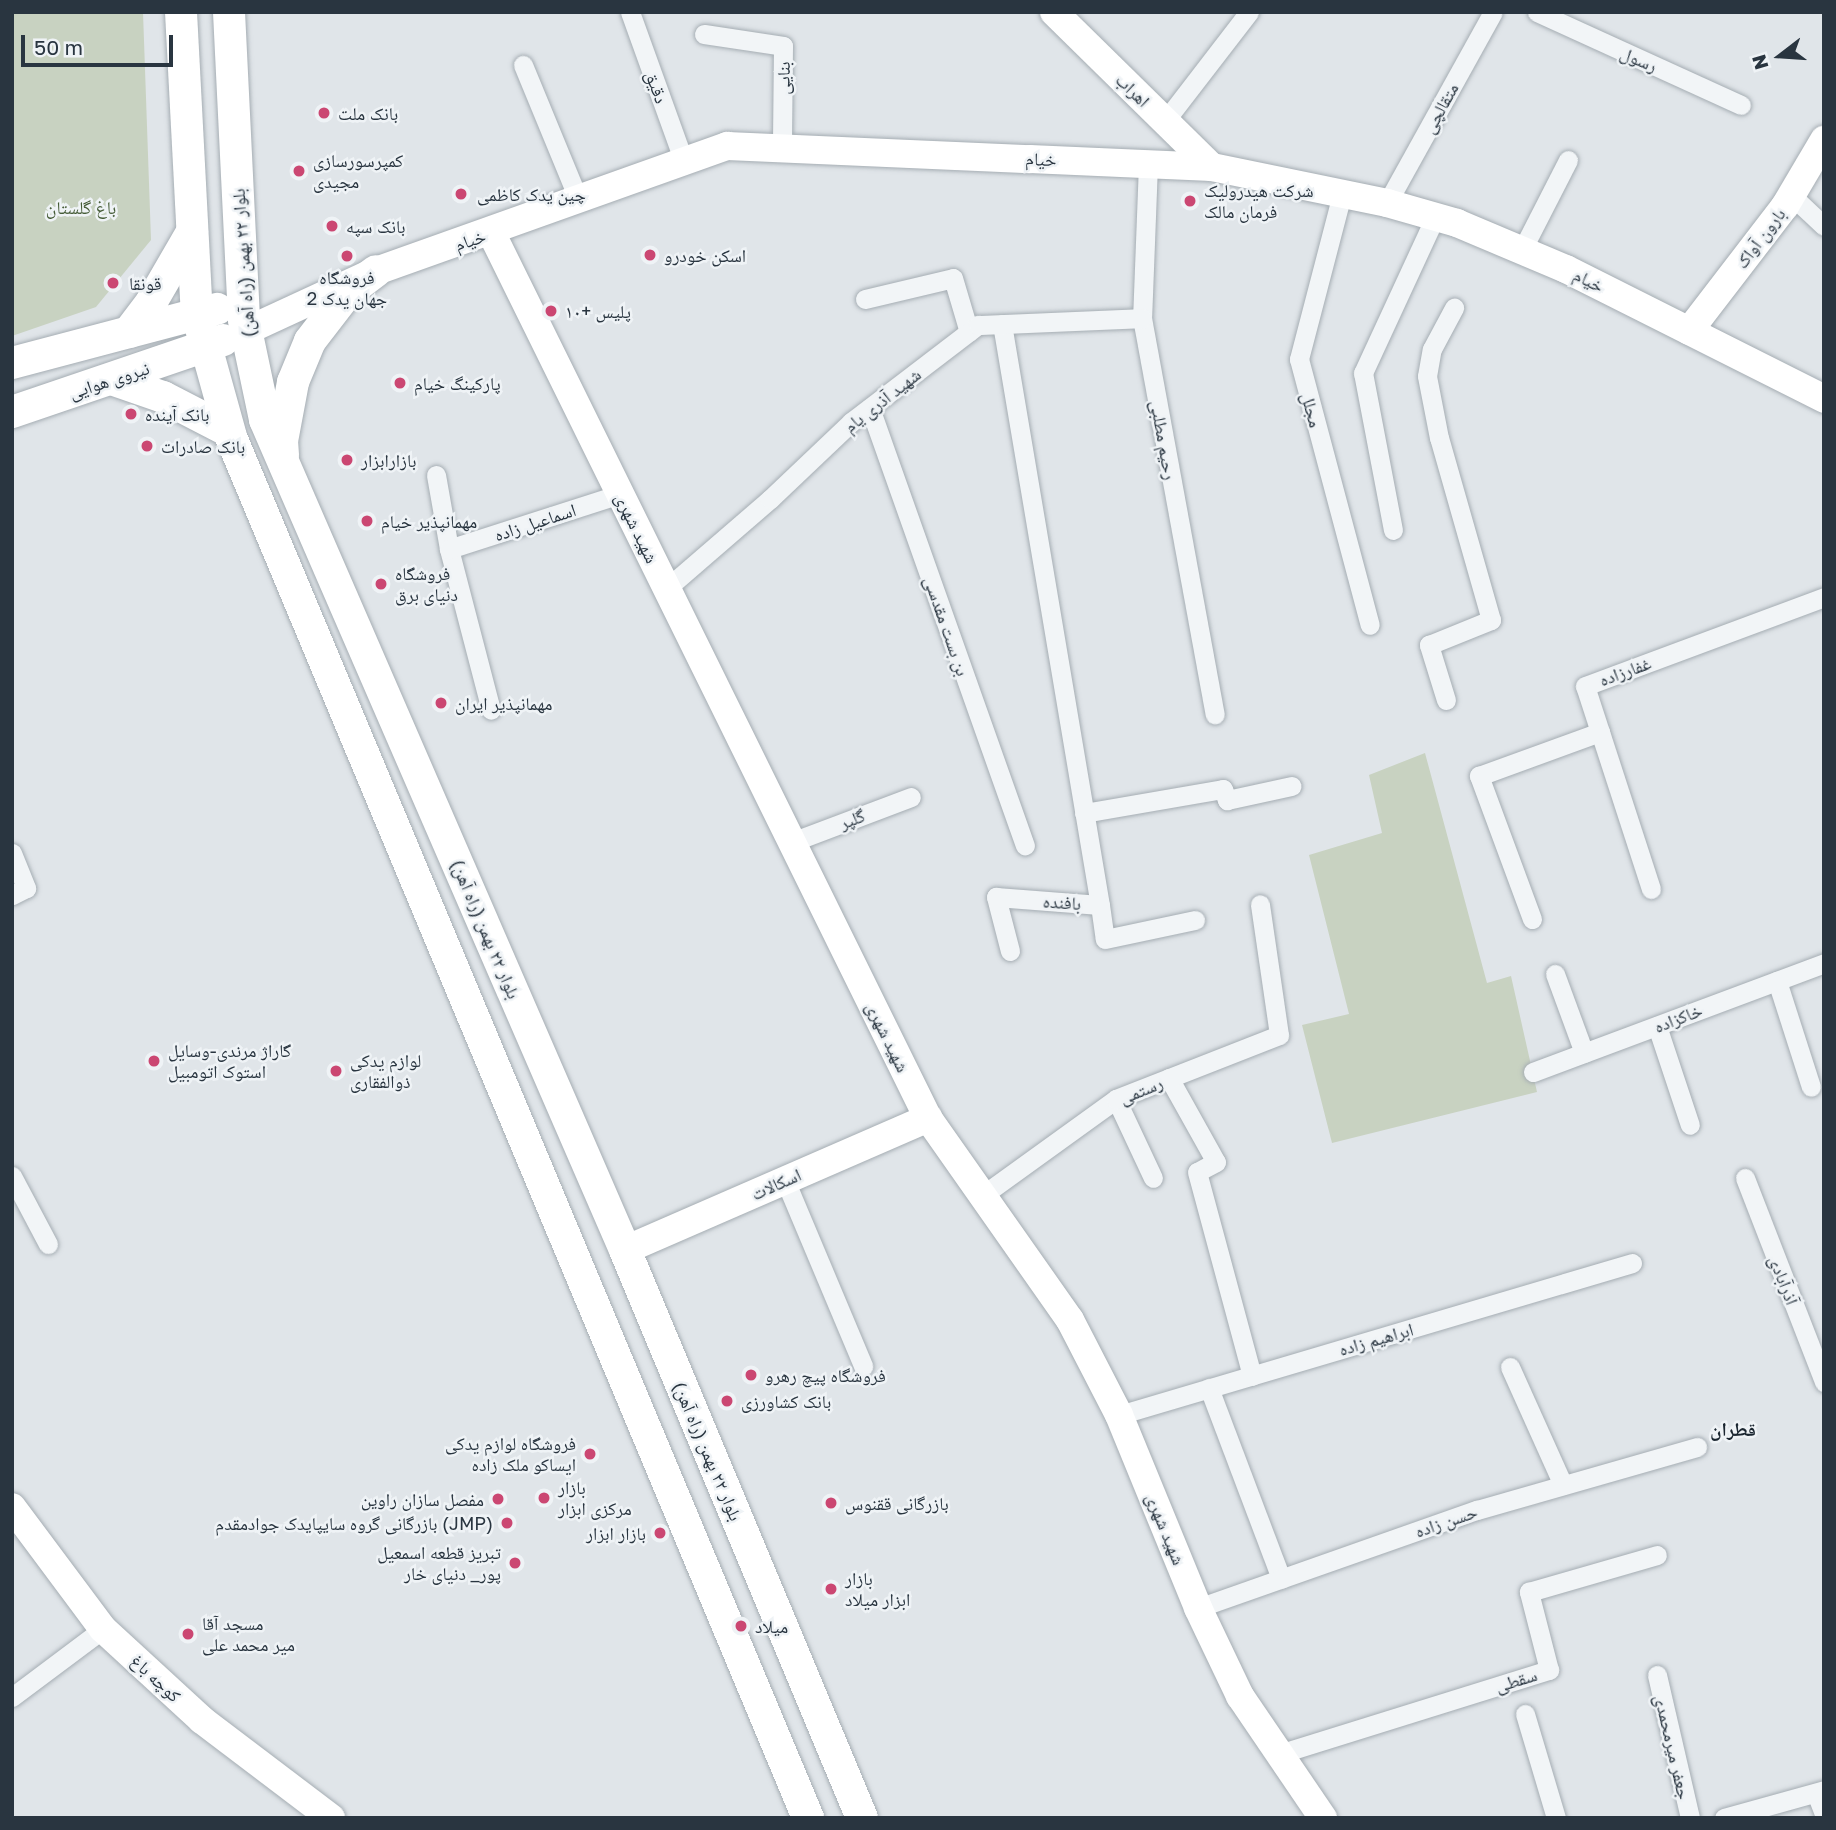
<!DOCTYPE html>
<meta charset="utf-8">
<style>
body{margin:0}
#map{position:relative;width:1836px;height:1830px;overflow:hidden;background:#e0e5e9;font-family:"Golos Text","Noto Naskh Arabic",sans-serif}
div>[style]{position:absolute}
.green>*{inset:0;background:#c8d2c1}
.roads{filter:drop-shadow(0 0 2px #a5adb3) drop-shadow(0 0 2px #a5adb3)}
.street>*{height:19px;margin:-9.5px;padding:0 9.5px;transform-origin:9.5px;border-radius:9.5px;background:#f2f5f7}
.secondary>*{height:28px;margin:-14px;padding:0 14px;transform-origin:14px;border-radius:14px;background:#fff}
.primary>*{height:32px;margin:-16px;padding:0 16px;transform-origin:16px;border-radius:16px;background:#fff}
.dots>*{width:19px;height:19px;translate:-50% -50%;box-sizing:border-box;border:4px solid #eff3f6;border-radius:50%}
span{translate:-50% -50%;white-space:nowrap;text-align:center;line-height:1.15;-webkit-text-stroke:5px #eff3f6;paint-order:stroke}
.street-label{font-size:18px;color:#293540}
.poi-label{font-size:18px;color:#293540}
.left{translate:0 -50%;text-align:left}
.right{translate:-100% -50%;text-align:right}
.park-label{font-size:18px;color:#445b36}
.neighbourhood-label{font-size:19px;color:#1b2630;font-weight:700}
.frame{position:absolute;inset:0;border:14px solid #293540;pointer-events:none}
.north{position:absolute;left:1745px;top:21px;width:70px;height:70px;-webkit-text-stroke:5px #eff3f6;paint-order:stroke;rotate:253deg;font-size:19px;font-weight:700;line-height:28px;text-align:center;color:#293540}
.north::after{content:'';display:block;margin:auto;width:24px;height:32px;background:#293540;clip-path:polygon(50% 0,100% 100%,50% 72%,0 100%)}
.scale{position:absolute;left:21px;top:35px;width:152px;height:32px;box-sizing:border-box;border:4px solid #293540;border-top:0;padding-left:9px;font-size:21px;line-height:24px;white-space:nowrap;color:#293540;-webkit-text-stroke:5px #eff3f6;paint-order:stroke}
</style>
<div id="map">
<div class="green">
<div style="clip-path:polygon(12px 12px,143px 12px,151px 240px,96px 307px,12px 336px)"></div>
<div style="clip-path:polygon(1425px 753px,1487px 983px,1511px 976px,1537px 1092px,1332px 1143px,1302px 1025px,1349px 1014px,1309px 855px,1382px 833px,1369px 775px)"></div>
</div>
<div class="roads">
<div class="street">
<div style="left:630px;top:12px;width:159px;rotate:70.2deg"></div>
<div style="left:1537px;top:12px;width:224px;rotate:24.5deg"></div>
<div style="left:704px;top:34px;width:80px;rotate:8.6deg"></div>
<div style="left:783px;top:46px;width:102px;rotate:90.6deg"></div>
<div style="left:523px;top:65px;width:147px;rotate:67.6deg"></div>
<div style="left:1165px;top:121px;width:138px;rotate:-52.4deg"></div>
<div style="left:1148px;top:164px;width:154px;rotate:92.2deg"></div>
<div style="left:1142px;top:318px;width:403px;rotate:79.6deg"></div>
<div style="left:1342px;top:194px;width:171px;rotate:104.6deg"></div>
<div style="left:1299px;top:359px;width:275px;rotate:75.1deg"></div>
<div style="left:1791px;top:195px;width:45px;rotate:43.2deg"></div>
<div style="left:1387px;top:203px;width:218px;rotate:-61deg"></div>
<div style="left:1522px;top:250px;width:101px;rotate:-62.9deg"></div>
<div style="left:865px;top:299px;width:90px;rotate:-13.4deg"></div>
<div style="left:953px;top:278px;width:56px;rotate:73.5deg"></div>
<div style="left:1002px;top:324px;width:589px;rotate:80.43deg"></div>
<div style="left:870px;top:408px;width:464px;rotate:70.5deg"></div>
<div style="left:436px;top:475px;width:75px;rotate:80deg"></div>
<div style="left:449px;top:549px;width:166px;rotate:75.4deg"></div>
<div style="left:1393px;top:530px;width:160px;rotate:-100.8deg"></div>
<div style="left:1363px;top:373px;width:172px;rotate:-65.2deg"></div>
<div style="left:449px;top:549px;width:180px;rotate:-17.8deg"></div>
<div style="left:667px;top:588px;width:136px;rotate:-40.8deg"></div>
<div style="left:770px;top:499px;width:112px;rotate:-43.5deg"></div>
<div style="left:851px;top:422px;width:160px;rotate:-37.4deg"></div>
<div style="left:978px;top:325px;width:164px;rotate:-2.4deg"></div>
<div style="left:1446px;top:700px;width:58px;rotate:-107.2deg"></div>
<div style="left:1429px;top:645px;width:67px;rotate:-22deg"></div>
<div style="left:1491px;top:620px;width:189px;rotate:-105.9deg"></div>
<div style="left:1439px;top:438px;width:63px;rotate:-101deg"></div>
<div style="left:1427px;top:376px;width:27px;rotate:-80deg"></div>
<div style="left:1432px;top:349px;width:47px;rotate:-61.8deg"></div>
<div style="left:1084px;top:813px;width:141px;rotate:-9.8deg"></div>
<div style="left:1223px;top:789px;width:12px;rotate:70deg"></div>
<div style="left:1227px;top:800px;width:66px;rotate:-12.2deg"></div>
<div style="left:792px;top:842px;width:127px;rotate:-20.7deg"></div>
<div style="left:12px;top:853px;width:38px;rotate:68deg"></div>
<div style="left:26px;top:888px;width:16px;rotate:153deg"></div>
<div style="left:1651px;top:889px;width:213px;rotate:-108deg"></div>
<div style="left:1585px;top:686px;width:255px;rotate:-20.4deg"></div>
<div style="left:1532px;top:919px;width:153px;rotate:-110.3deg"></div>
<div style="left:1479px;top:776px;width:129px;rotate:-20deg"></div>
<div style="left:1010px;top:951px;width:56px;rotate:-104.5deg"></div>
<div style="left:996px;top:897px;width:104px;rotate:4.4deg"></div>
<div style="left:1100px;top:905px;width:34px;rotate:82deg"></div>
<div style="left:1105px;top:939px;width:92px;rotate:-11.9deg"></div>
<div style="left:1555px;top:974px;width:84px;rotate:69.8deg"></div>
<div style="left:1777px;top:981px;width:111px;rotate:72.2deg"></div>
<div style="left:1657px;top:1026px;width:104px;rotate:71.6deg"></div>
<div style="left:1533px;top:1072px;width:311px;rotate:-20.5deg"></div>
<div style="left:1169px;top:1078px;width:96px;rotate:60.8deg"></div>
<div style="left:1216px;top:1162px;width:21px;rotate:152deg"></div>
<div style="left:1197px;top:1172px;width:211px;rotate:74.9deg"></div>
<div style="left:1116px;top:1099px;width:87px;rotate:64.9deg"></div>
<div style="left:12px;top:1176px;width:77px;rotate:62.1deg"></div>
<div style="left:1745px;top:1178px;width:219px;rotate:68.8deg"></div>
<div style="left:785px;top:1180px;width:202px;rotate:67.2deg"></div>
<div style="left:983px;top:1195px;width:164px;rotate:-35.8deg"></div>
<div style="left:1116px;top:1099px;width:175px;rotate:-21.4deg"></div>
<div style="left:1279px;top:1035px;width:132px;rotate:-98.3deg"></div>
<div style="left:1510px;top:1367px;width:129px;rotate:65.8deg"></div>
<div style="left:1209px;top:1388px;width:204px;rotate:69.3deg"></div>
<div style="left:1119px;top:1415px;width:535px;rotate:-16.5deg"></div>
<div style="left:1198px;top:1608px;width:296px;rotate:-19.4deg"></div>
<div style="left:1477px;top:1510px;width:229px;rotate:-16deg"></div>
<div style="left:1657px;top:1675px;width:147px;rotate:77deg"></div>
<div style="left:12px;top:1697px;width:114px;rotate:-36.8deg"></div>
<div style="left:1525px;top:1714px;width:109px;rotate:73.4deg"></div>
<div style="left:1279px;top:1754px;width:283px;rotate:-17.3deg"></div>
<div style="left:1549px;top:1670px;width:81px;rotate:-104.4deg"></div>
<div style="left:1529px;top:1592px;width:133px;rotate:-16.1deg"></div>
<div style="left:1816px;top:1793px;width:22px;rotate:69deg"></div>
<div style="left:1724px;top:1818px;width:104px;rotate:-15.6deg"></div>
</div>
<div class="secondary">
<div style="left:1054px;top:12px;width:221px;rotate:44.5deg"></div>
<div style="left:491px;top:232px;width:988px;rotate:63.75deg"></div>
<div style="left:928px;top:1118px;width:247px;rotate:54.9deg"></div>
<div style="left:1070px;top:1320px;width:107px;rotate:62.7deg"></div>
<div style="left:1119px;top:1415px;width:209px;rotate:67.7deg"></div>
<div style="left:1198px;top:1608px;width:98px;rotate:64.5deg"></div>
<div style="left:1240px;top:1696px;width:148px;rotate:55.8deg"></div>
<div style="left:246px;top:331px;width:143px;rotate:-24.8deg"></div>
<div style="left:376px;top:271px;width:373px;rotate:-19.6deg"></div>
<div style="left:727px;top:146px;width:303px;rotate:2.5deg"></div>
<div style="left:1030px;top:159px;width:182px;rotate:2.5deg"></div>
<div style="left:1212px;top:167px;width:179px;rotate:11.6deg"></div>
<div style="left:1387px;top:203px;width:73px;rotate:15.9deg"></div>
<div style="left:1457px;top:223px;width:118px;rotate:22.9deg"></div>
<div style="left:1566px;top:269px;width:289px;rotate:26.7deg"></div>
<div style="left:1689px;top:331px;width:158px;rotate:-52.5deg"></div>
<div style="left:1785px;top:206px;width:77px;rotate:-59.4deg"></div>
<div style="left:625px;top:1250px;width:331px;rotate:-23.5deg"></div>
<div style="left:12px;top:1507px;width:152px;rotate:53.3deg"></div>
<div style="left:103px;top:1629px;width:134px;rotate:42.6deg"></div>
<div style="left:202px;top:1720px;width:162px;rotate:37.2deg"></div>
</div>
<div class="primary">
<div style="left:181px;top:12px;width:302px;rotate:87deg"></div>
<div style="left:197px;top:314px;width:128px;rotate:74.5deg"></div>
<div style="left:231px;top:437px;width:1497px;rotate:67.32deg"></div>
<div style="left:229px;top:12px;width:308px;rotate:87.2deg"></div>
<div style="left:244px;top:320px;width:102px;rotate:78.1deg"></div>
<div style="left:265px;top:420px;width:905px;rotate:66.55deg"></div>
<div style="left:625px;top:1250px;width:615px;rotate:67.35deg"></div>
<div style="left:129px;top:332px;width:39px;rotate:-53deg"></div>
<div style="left:152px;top:301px;width:80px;rotate:-59.9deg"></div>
<div style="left:12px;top:363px;width:212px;rotate:-14.8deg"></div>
<div style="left:111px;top:379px;width:55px;rotate:19.1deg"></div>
<div style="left:163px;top:397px;width:74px;rotate:27.3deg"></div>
<div style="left:12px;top:412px;width:223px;rotate:-18.8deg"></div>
<div style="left:283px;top:455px;width:14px;rotate:-94deg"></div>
<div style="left:282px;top:441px;width:60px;rotate:-79.4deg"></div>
<div style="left:293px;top:382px;width:44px;rotate:-67.5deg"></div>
<div style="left:310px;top:341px;width:61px;rotate:-52.4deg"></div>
<div style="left:347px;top:293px;width:36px;rotate:-37deg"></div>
</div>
</div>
<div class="dots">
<div style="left:324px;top:113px;background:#cb4772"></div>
<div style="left:299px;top:171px;background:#cb4772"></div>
<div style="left:461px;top:194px;background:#cb4772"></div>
<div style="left:1190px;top:201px;background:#cb4772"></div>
<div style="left:332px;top:226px;background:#cb4772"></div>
<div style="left:650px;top:255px;background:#cb4772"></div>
<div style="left:347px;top:256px;background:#cb4772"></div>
<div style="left:113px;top:283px;background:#cb4772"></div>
<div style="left:551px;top:311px;background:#cb4772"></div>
<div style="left:400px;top:383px;background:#cb4772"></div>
<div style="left:131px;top:414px;background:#cb4772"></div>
<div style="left:147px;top:446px;background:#cb4772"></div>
<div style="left:347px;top:460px;background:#cb4772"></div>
<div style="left:367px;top:521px;background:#cb4772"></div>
<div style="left:381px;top:584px;background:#cb4772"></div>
<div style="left:441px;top:703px;background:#cb4772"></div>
<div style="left:154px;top:1061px;background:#cb4772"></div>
<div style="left:336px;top:1071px;background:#cb4772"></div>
<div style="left:751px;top:1375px;background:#cb4772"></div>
<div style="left:727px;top:1401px;background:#cb4772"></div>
<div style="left:590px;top:1454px;background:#cb4772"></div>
<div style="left:544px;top:1498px;background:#cb4772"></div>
<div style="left:498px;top:1499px;background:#cb4772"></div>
<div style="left:831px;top:1503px;background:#cb4772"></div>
<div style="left:507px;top:1523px;background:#cb4772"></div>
<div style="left:660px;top:1533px;background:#cb4772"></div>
<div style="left:515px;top:1563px;background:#cb4772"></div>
<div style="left:831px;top:1589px;background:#cb4772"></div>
<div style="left:741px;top:1626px;background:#cb4772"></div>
<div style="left:188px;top:1634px;background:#cb4772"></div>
</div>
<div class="street-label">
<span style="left:1639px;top:59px;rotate:24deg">رسول</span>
<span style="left:783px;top:78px;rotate:-89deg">بنایی</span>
<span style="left:657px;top:87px;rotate:70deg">دقیق</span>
<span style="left:1133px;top:90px;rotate:44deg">اهراب</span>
<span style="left:1440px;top:108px;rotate:-61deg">متقالچی</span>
<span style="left:1041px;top:159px;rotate:3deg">خیام</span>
<span style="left:1760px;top:238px;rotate:-53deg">بارون آواک</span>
<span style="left:470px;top:240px;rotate:-19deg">خیام</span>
<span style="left:243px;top:263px;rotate:-94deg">بلوار ۲۲ بهمن (راه آهن)</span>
<span style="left:1589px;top:280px;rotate:27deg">خیام</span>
<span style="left:109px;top:380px;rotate:-18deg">نیروی هوایی</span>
<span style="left:882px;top:400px;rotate:-38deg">شهید آذری یام</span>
<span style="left:1312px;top:410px;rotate:75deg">مجلل</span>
<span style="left:1164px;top:440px;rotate:80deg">رحیم مطلبی</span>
<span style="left:535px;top:522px;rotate:-18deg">اسماعیل زاده</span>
<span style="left:637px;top:528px;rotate:64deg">شهید شهری</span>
<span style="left:947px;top:626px;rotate:71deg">بن بست مقدسی</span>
<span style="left:1625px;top:671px;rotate:-20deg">غفارزاده</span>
<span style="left:852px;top:819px;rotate:-21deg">گلپر</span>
<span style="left:1062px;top:902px;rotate:4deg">بافنده</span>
<span style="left:486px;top:929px;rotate:67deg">بلوار ۲۲ بهمن (راه آهن)</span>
<span style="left:1678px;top:1018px;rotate:-21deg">خاکزاده</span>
<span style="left:888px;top:1037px;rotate:64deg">شهید شهری</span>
<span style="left:1141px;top:1090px;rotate:-22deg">رستمی</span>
<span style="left:776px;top:1184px;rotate:-24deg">اسکالات</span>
<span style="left:1784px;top:1280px;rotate:69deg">آذرآبادی</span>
<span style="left:1376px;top:1339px;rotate:-16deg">ابراهیم زاده</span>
<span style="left:708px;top:1451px;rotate:67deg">بلوار ۲۲ بهمن (راه آهن)</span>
<span style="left:1446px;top:1521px;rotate:-19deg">حسن زاده</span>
<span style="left:1166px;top:1529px;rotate:68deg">شهید شهری</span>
<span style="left:156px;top:1678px;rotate:43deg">کوچه باغ</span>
<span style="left:1516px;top:1680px;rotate:-17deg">سقطی</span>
<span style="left:1673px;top:1747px;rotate:77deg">جعفر میرمحمدی</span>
</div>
<div class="poi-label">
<span class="left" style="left:338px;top:113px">بانک ملت</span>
<span class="left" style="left:313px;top:171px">کمپرسورسازی<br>مجیدی</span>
<span class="left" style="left:1204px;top:201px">شرکت هیدرولیک<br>فرمان مالک</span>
<span class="left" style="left:477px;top:194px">چین یدک کاظمی</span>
<span class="left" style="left:346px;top:226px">بانک سپه</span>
<span class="left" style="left:664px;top:255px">اسکن خودرو</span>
<span style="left:347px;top:288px">فروشگاه<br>جهان یدک 2</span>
<span class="left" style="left:129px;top:283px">قونقا</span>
<span class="left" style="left:565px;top:311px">پلیس +۱۰</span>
<span class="left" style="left:414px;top:383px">پارکینگ خیام</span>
<span class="left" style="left:145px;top:414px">بانک آینده</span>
<span class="left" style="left:161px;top:446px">بانک صادرات</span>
<span class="left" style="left:361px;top:460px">بازارابزار</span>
<span class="left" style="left:381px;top:521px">مهمانپذیر خیام</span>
<span class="left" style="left:395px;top:584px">فروشگاه<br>دنیای برق</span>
<span class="left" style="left:455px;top:703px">مهمانپذیر ایران</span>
<span class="left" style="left:168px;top:1061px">گاراژ مرندی-وسایل<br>استوک اتومبیل</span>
<span class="left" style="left:350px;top:1071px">لوازم یدکی<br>ذوالفقاری</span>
<span class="left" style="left:765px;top:1375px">فروشگاه پیچ رهرو</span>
<span class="left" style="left:741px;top:1401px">بانک کشاورزی</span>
<span class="right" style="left:576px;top:1454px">فروشگاه لوازم یدکی<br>ایساکو ملک زاده</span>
<span class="left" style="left:558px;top:1498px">بازار<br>مرکزی ابزار</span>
<span class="right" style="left:484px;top:1499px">مفصل سازان راوین</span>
<span class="left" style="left:845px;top:1503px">بازرگانی ققنوس</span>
<span class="right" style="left:493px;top:1523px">بازرگانی گروه سایپایدک جوادمقدم (JMP)</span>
<span class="right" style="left:646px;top:1533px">بازار ابزار</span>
<span class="right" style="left:501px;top:1563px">تبریز قطعه اسمعیل<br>پور_ دنیای خار</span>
<span class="left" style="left:845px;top:1589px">بازار<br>ابزار میلاد</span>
<span class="left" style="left:202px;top:1634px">مسجد آقا<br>میر محمد علی</span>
<span class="left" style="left:755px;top:1626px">میلاد</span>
</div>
<div class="park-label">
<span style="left:81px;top:207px">باغ گلستان</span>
</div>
<div class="neighbourhood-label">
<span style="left:1733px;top:1429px">قطران</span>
</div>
<div class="frame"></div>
<div class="north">N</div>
<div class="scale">50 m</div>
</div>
